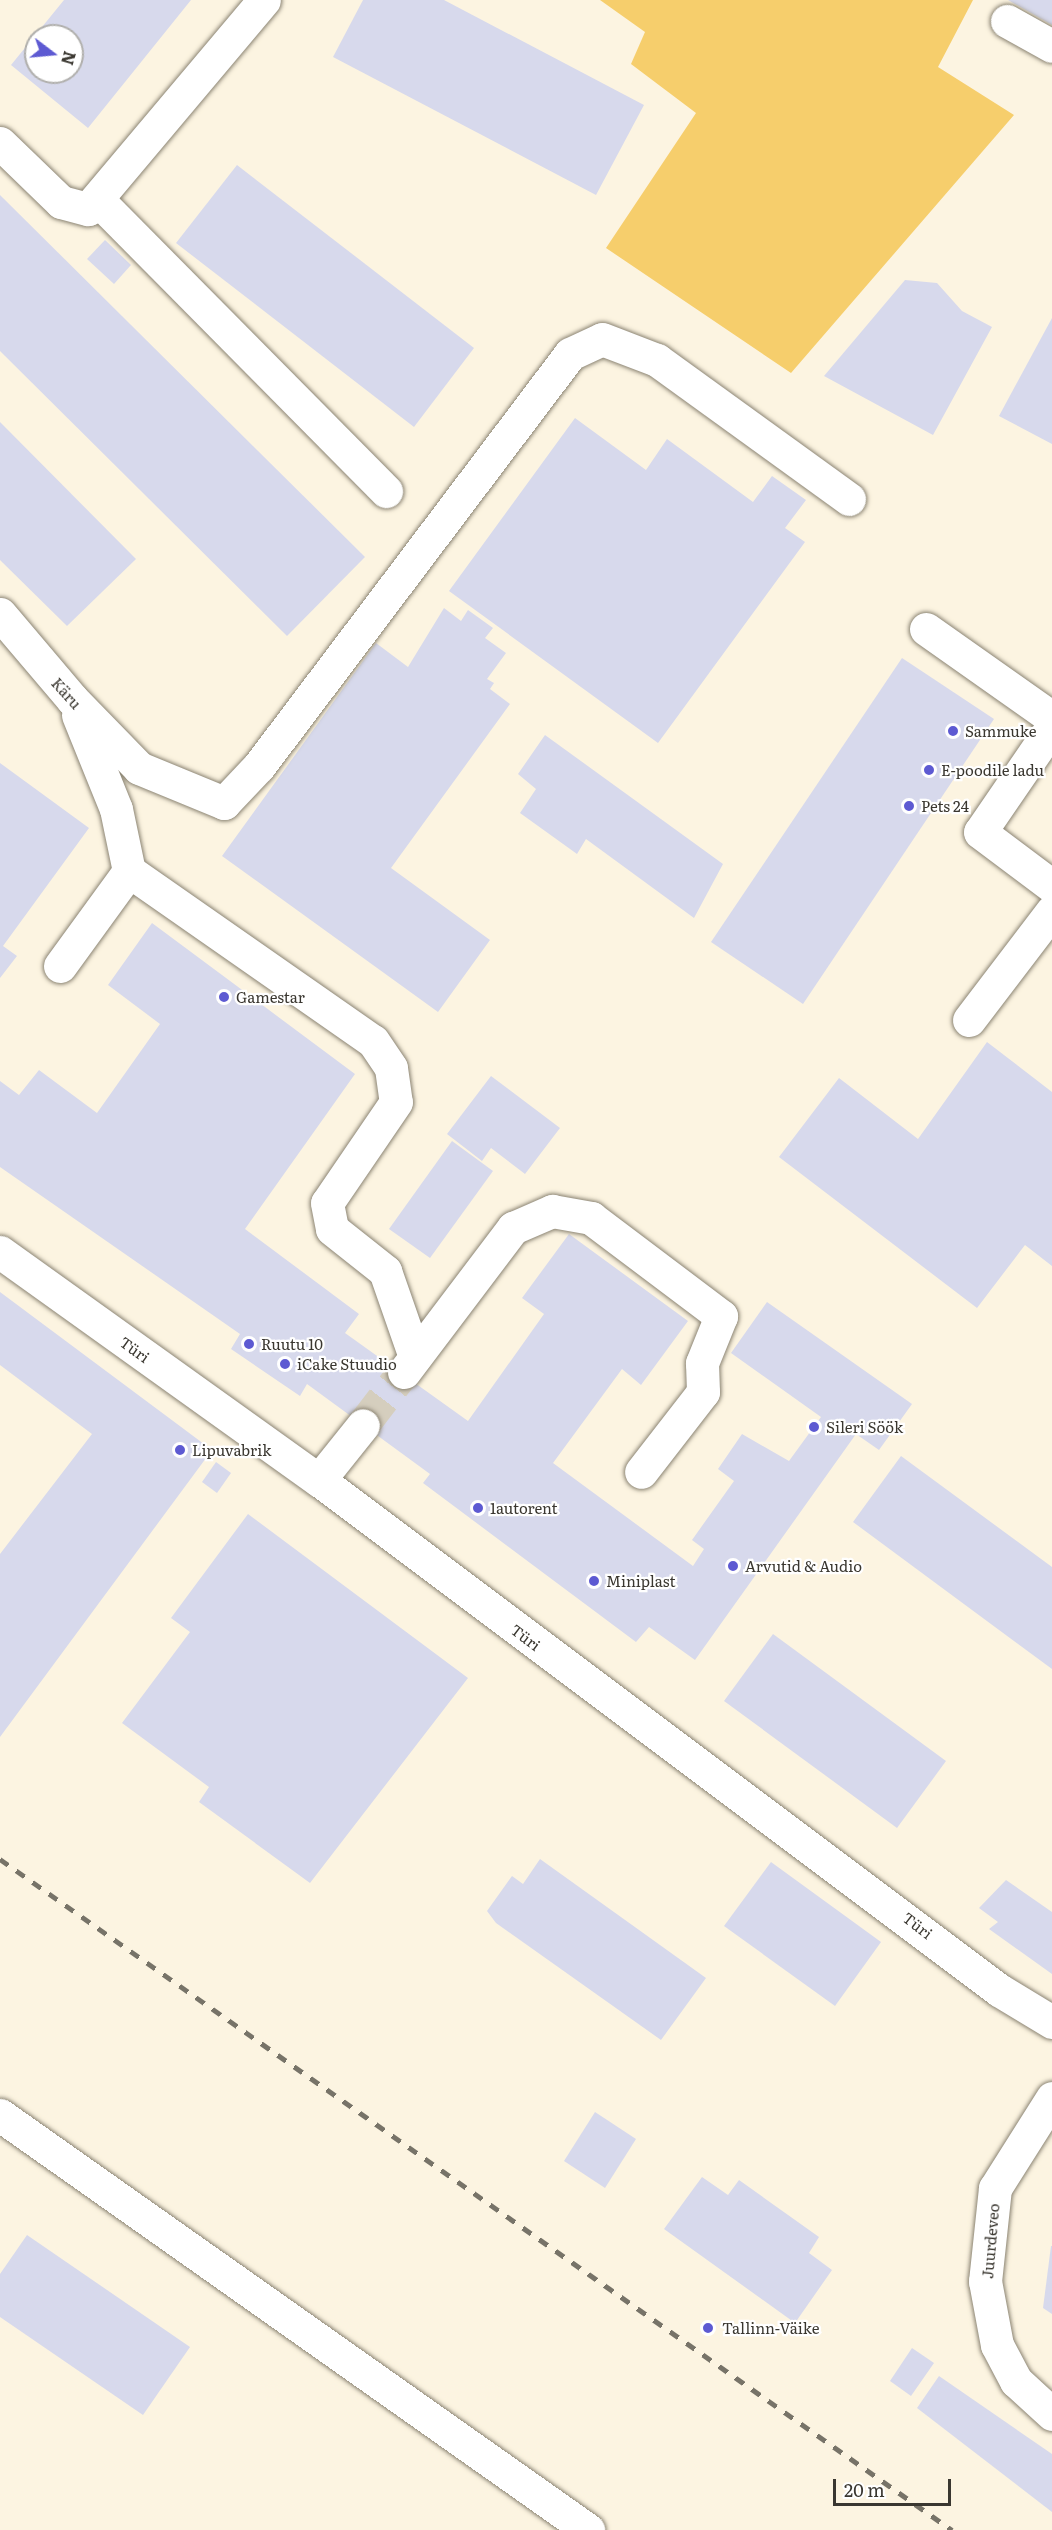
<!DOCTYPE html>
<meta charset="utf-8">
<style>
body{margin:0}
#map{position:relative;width:1052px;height:2530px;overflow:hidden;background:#fcf4e1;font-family:Literata,serif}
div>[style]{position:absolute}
.green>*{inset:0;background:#f6ce6c}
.building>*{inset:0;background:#d7d9ec}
.minor-tunnel>*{height:33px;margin-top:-16.5px;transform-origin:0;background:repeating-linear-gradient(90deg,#d5cebe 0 33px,transparent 0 49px)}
.roads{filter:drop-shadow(0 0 2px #8b8473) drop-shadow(0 0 2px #8b8473)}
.minor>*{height:33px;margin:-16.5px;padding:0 16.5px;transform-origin:16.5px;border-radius:16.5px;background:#fff}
.rail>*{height:4.5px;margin-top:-2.25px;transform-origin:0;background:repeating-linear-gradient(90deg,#777368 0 10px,transparent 0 20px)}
.dots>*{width:16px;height:16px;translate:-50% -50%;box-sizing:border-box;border:3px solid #fff;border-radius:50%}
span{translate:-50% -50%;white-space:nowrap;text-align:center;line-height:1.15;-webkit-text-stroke:4.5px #fff;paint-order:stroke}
.street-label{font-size:15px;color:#3a3730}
.poi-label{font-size:15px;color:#3a3730}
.left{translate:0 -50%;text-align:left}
.north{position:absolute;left:24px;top:24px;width:60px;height:60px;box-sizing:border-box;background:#fff;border:2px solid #b0afac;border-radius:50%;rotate:106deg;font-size:16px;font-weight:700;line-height:24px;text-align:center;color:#3a3730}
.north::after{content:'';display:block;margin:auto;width:21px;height:27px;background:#5d5ad2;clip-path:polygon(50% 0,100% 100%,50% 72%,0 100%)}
.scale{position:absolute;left:833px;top:2479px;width:118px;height:27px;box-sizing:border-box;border:3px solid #3a3730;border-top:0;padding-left:8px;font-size:18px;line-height:21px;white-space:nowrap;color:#3a3730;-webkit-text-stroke:4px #fff;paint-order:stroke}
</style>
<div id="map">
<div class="green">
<div style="clip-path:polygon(600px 0,973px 0,938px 67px,1014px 115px,791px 373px,606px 248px,696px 113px,631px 64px,645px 32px)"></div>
</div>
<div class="building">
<div style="clip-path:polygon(evenodd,64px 0,191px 0,88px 128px,11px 65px,64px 0,36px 36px,72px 36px,72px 72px,36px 72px,36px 36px)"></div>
<div style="clip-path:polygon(363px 0,444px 0,644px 105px,596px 195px,333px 57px)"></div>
<div style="clip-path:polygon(1008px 0,1052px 0,1052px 25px)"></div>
<div style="clip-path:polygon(237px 165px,474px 348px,414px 427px,176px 243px)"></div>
<div style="clip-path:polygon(0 195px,365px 557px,287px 636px,0 351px)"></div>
<div style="clip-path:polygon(105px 240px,131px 265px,114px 284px,87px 259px)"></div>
<div style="clip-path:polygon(905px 280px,937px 283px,962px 311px,992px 327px,933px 435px,824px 376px)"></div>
<div style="clip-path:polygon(1052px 318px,1052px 444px,999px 416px)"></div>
<div style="clip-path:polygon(575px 418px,646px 470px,667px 439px,753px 502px,772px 476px,806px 500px,785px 528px,805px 542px,658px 743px,449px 591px)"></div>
<div style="clip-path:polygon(0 422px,136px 559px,67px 626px,0 560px)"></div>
<div style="clip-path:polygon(444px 608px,461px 621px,468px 610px,493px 628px,485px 638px,506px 653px,487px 679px,494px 683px,490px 689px,510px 704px,391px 868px,490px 940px,438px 1012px,222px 856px,376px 643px,408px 667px)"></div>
<div style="clip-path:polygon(902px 658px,994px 719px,803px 1004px,711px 942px)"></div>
<div style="clip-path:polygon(545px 735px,723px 864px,694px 918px,586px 839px,577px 854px,520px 813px,536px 789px,518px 774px)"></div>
<div style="clip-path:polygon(0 763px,89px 828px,3px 946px,17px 956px,0 978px)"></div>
<div style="clip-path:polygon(152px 923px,355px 1074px,245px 1229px,359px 1314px,345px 1333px,468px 1421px,544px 1314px,522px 1298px,569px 1234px,688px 1321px,641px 1385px,622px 1369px,553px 1463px,693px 1566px,704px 1549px,692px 1540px,734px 1481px,718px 1469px,742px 1434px,789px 1461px,821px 1417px,731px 1353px,767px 1302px,912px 1404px,879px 1450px,856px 1434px,695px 1660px,649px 1627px,636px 1642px,423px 1483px,430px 1474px,307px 1384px,300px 1396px,231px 1349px,240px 1334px,0 1167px,0 1081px,19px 1095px,39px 1070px,97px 1113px,160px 1024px,108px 985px)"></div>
<div style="clip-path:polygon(987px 1042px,1052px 1092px,1052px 1266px,1025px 1245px,977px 1308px,779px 1157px,839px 1078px,918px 1139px)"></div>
<div style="clip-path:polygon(491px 1076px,560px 1128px,525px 1174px,491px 1148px,482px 1161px,447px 1134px)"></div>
<div style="clip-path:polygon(452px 1141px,493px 1171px,430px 1258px,389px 1229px)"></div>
<div style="clip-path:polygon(0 1292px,212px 1450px,0 1737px,0 1554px,92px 1434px,0 1365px)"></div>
<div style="clip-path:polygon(901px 1456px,1052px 1567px,1052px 1669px,853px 1522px)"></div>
<div style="clip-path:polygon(216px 1462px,231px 1473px,217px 1493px,202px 1482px)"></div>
<div style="clip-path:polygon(248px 1514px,468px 1678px,310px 1883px,199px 1802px,209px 1787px,122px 1723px,190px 1632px,171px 1618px)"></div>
<div style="clip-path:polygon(773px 1634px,946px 1761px,897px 1828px,724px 1701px)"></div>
<div style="clip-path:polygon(540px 1859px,706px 1978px,661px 2040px,496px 1923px,487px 1911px,512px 1876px,523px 1884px)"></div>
<div style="clip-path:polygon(771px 1862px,881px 1942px,835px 2006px,724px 1926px)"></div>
<div style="clip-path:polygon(1006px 1880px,1052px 1912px,1052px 1974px,989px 1929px,998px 1922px,979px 1908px)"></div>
<div style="clip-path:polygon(595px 2112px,636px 2139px,605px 2188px,564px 2161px)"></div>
<div style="clip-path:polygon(702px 2177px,728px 2195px,739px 2180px,819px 2237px,809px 2253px,832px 2270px,795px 2323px,664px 2229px)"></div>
<div style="clip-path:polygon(27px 2235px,190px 2347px,143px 2415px,0 2317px,0 2274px)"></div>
<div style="clip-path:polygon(1051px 2246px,1052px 2246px,1052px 2314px,1043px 2308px)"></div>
<div style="clip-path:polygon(912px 2348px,934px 2363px,911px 2396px,890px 2381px)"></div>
<div style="clip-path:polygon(939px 2376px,1052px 2454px,1052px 2512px,917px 2408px)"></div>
</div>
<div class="minor-tunnel">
<div style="left:363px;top:1425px;width:64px;rotate:-52.6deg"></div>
</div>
<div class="roads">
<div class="minor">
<div style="left:1007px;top:21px;width:51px;rotate:29.1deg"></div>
<div style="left:0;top:143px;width:85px;rotate:44deg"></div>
<div style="left:61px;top:202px;width:28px;rotate:15deg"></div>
<div style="left:88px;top:209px;width:273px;rotate:-49.9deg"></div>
<div style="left:97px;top:199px;width:411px;rotate:45.3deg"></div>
<div style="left:0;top:614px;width:111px;rotate:49.7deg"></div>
<div style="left:72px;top:699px;width:96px;rotate:45.8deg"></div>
<div style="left:139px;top:768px;width:92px;rotate:22.4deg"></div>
<div style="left:224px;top:803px;width:51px;rotate:-46.6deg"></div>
<div style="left:259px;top:766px;width:516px;rotate:-52.95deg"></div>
<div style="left:570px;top:354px;width:35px;rotate:-25deg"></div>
<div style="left:602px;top:339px;width:59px;rotate:20.9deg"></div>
<div style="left:657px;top:360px;width:237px;rotate:35.9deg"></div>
<div style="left:926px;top:629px;width:154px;rotate:35.2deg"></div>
<div style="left:78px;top:715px;width:101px;rotate:68deg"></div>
<div style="left:116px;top:809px;width:63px;rotate:78.2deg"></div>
<div style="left:129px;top:871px;width:297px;rotate:34.9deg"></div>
<div style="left:373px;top:1041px;width:32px;rotate:56deg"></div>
<div style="left:391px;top:1068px;width:34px;rotate:82deg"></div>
<div style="left:396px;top:1102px;width:122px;rotate:124.3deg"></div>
<div style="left:327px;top:1203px;width:26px;rotate:79deg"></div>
<div style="left:332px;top:1229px;width:68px;rotate:38.4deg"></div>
<div style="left:385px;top:1271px;width:91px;rotate:70.8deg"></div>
<div style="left:1052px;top:727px;width:127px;rotate:124.4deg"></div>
<div style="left:980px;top:832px;width:90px;rotate:36.9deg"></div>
<div style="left:60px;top:966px;width:117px;rotate:-54deg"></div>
<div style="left:969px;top:1020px;width:137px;rotate:-52.7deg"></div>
<div style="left:0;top:1252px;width:392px;rotate:35.6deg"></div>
<div style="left:319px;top:1480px;width:850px;rotate:36.87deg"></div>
<div style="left:999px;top:1990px;width:62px;rotate:31.1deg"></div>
<div style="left:404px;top:1372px;width:181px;rotate:-52.9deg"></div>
<div style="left:513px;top:1228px;width:43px;rotate:-23.6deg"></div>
<div style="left:552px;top:1211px;width:40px;rotate:10deg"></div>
<div style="left:591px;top:1218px;width:163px;rotate:37deg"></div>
<div style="left:721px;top:1316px;width:51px;rotate:112deg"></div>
<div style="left:702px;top:1363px;width:29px;rotate:88deg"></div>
<div style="left:703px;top:1392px;width:101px;rotate:127.8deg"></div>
<div style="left:319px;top:1480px;width:70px;rotate:-51.3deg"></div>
<div style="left:1052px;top:2098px;width:107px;rotate:122.3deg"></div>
<div style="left:995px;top:2188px;width:94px;rotate:96.1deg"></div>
<div style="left:985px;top:2281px;width:65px;rotate:79.4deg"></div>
<div style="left:997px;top:2345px;width:41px;rotate:62.2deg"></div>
<div style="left:1016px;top:2381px;width:49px;rotate:42.5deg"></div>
<div style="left:0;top:2115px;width:720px;rotate:35.21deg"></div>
</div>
</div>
<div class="rail">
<div style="left:0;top:1859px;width:1165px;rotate:35.18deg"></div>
</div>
<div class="dots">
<div style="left:953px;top:731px;background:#5d5ad2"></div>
<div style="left:929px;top:770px;background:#5d5ad2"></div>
<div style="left:909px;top:806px;background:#5d5ad2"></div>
<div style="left:224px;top:997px;background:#5d5ad2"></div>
<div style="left:249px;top:1344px;background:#5d5ad2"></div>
<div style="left:285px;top:1364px;background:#5d5ad2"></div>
<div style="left:814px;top:1427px;background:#5d5ad2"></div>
<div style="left:180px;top:1450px;background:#5d5ad2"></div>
<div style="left:478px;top:1508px;background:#5d5ad2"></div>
<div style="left:733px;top:1566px;background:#5d5ad2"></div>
<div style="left:594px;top:1581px;background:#5d5ad2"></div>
<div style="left:708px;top:2328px;background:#5d5ad2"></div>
</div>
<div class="street-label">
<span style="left:67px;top:693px;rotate:48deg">Käru</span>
<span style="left:135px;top:1349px;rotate:36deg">Türi</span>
<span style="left:526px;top:1637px;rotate:37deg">Türi</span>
<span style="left:918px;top:1925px;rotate:38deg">Türi</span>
<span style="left:990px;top:2241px;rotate:-85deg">Juurdeveo</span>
</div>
<div class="poi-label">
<span class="left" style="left:965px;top:731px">Sammuke</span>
<span class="left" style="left:941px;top:770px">E-poodile ladu</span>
<span class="left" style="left:921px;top:806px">Pets 24</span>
<span class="left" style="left:236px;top:997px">Gamestar</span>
<span class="left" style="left:261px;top:1344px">Ruutu 10</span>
<span class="left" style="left:297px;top:1364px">iCake Stuudio</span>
<span class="left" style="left:826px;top:1427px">Sileri Söök</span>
<span class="left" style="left:192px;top:1450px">Lipuvabrik</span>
<span class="left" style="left:490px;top:1508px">1autorent</span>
<span class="left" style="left:745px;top:1566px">Arvutid &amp; Audio</span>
<span class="left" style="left:606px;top:1581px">Miniplast</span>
<span class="left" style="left:722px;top:2328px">Tallinn-Väike</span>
</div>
<div class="north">N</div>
<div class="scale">20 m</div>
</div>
